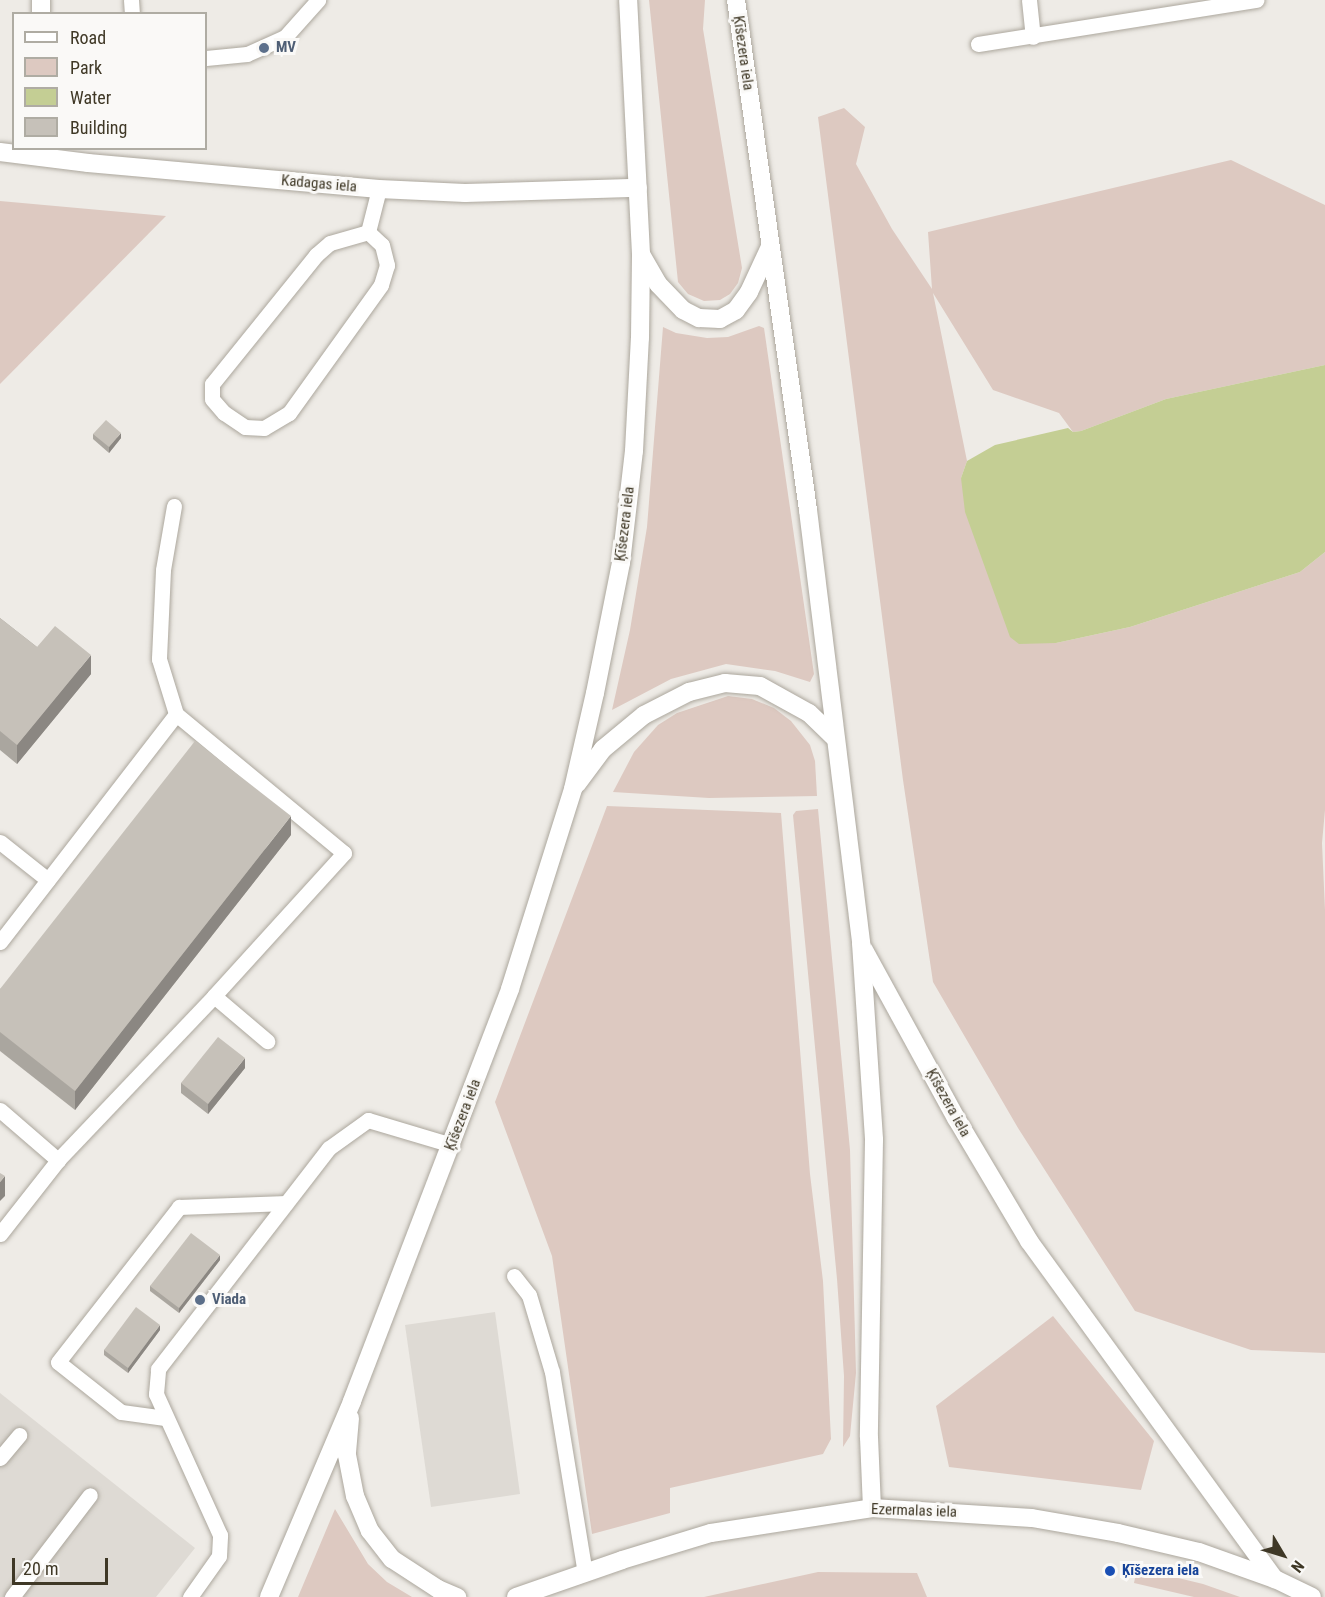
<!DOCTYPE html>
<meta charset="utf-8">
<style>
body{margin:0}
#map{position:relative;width:1325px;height:1597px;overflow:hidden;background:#eeebe6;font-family:"Roboto Condensed",sans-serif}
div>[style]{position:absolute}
.built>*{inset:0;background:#dedad4}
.green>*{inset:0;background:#ddc9c1}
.water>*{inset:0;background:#c4ce94}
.roads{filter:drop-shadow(0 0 2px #aca79d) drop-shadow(0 0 2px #aca79d)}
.lane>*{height:15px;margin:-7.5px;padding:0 7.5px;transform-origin:7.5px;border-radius:7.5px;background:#fff}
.street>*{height:18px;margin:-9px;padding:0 9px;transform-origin:9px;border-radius:9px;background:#fff}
.secondary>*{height:18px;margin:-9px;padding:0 9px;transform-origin:9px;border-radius:9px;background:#fff}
.wall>*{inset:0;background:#aaa69f}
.shaded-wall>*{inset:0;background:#8b8782}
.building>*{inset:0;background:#c6c1b9}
.dots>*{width:16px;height:16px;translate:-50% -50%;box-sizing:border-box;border:3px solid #faf9f7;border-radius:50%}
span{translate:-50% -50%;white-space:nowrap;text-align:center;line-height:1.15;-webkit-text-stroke:6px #faf9f7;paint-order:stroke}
.service-label{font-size:15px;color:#4e5e75;font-weight:700}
.left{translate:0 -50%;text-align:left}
.street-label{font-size:15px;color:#3f3826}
.transit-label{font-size:15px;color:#164399;font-weight:700}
.legend{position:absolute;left:12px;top:12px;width:195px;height:138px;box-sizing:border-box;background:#faf9f7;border:2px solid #afaca3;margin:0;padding:8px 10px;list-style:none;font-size:18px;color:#3f3826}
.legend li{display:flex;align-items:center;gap:12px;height:30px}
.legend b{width:30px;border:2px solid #afaca3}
.north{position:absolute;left:1253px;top:1525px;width:60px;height:60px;-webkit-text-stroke:4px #faf9f7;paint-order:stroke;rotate:128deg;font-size:16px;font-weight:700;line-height:24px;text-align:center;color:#3f3826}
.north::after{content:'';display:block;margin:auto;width:21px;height:27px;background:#3f3826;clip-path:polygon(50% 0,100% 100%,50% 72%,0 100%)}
.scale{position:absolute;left:12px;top:1558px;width:96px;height:27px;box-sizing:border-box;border:3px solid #3f3826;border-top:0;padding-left:8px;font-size:18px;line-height:21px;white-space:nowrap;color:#3f3826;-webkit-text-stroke:4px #faf9f7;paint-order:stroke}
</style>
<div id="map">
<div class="built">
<div style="clip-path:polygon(495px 1312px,520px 1494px,431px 1507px,405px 1325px)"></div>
<div style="clip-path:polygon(0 1393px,195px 1548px,156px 1597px,0 1597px)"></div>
</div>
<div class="green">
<div style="clip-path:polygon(649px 0,705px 0,703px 29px,742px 268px,738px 283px,730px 294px,720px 300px,704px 301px,688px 294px,678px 282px)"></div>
<div style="clip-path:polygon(844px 108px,865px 127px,856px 164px,892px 229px,932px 289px,928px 232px,1231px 160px,1325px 205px,1325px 365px,1166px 399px,1081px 431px,1073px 432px,1059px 413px,993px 390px,933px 293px,967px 461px,961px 478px,1056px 643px,1130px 627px,1300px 572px,1325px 552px,1325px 810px,1322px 843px,1325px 910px,1325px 1353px,1251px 1350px,1135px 1311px,1018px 1128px,933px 982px,903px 780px,818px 117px)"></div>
<div style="clip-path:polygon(0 201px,166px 216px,0 384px)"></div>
<div style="clip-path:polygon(759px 326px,764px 328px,814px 674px,810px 682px,775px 671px,726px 664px,671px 679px,612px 710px,630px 630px,647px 527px,663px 327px,676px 333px,707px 338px,728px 337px)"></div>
<div style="clip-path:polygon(728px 696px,752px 699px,774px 708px,791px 721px,810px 745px,815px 761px,817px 796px,709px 798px,613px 792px,634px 752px,658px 725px,677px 713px)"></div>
<div style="clip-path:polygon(607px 806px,781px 813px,810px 1174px,823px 1281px,831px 1439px,823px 1454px,670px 1488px,670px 1513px,592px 1534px,552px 1256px,495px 1102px)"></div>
<div style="clip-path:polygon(818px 809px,850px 1150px,856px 1373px,850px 1436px,843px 1447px,844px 1376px,837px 1279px,793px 815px,796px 811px)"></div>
<div style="clip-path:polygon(1053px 1316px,1154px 1441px,1141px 1490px,949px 1467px,936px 1406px)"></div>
<div style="clip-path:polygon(335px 1509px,368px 1564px,387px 1582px,412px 1597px,298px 1597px)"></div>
<div style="clip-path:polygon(1137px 1568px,1203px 1584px,1240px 1597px,1194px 1597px,1134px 1583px)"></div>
<div style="clip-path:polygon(818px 1572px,917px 1573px,927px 1597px,704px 1597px)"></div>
</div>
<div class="water">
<div style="clip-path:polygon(1325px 365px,1325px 552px,1300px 572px,1130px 627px,1056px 643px,1019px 644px,1010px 637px,965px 512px,961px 478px,967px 461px,995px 445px,1068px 428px,1073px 432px,1081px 431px,1166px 399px)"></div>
</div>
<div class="roads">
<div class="lane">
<div style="left:131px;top:0;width:14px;rotate:86deg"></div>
<div style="left:1029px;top:0;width:37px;rotate:84deg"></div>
<div style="left:978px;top:44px;width:282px;rotate:-9deg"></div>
<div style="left:206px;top:58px;width:41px;rotate:-5.6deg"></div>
<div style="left:247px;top:54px;width:42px;rotate:-24.1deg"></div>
<div style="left:285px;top:37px;width:50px;rotate:-48.3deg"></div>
<div style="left:368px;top:232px;width:19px;rotate:43deg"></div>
<div style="left:382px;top:245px;width:21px;rotate:76deg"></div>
<div style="left:387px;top:265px;width:21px;rotate:107deg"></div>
<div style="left:381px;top:285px;width:158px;rotate:125.7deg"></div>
<div style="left:289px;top:413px;width:29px;rotate:149deg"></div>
<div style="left:264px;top:428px;width:19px;rotate:-177deg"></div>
<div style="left:245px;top:427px;width:25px;rotate:-146deg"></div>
<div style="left:224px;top:413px;width:18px;rotate:-131deg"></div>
<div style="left:212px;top:399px;width:15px;rotate:-90deg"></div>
<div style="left:212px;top:384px;width:166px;rotate:-51.1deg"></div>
<div style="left:316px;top:255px;width:18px;rotate:-41deg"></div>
<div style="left:330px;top:243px;width:40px;rotate:-16deg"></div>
<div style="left:368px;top:232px;width:44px;rotate:-75.7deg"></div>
<div style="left:174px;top:506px;width:65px;rotate:99.8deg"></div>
<div style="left:163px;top:570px;width:89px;rotate:92.6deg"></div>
<div style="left:159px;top:659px;width:58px;rotate:72.8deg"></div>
<div style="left:176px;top:714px;width:218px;rotate:39.6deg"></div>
<div style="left:344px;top:853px;width:193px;rotate:132.3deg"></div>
<div style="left:214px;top:996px;width:70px;rotate:40.3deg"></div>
<div style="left:0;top:842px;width:61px;rotate:38.4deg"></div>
<div style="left:0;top:942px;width:288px;rotate:-52.3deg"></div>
<div style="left:0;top:1110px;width:77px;rotate:40.8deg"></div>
<div style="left:0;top:1234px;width:94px;rotate:-51.9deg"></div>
<div style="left:58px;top:1160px;width:226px;rotate:-46.4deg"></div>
<div style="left:514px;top:1276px;width:24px;rotate:52deg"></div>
<div style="left:529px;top:1295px;width:80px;rotate:73.4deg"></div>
<div style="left:552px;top:1372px;width:204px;rotate:80.7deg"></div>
<div style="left:165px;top:1418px;width:44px;rotate:-172.2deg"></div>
<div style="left:121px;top:1412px;width:80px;rotate:-141.6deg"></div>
<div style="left:58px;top:1362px;width:197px;rotate:-52deg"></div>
<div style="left:179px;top:1207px;width:107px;rotate:-2.1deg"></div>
<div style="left:0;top:1458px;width:30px;rotate:-50deg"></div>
<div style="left:12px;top:1597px;width:128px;rotate:-52.6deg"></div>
<div style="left:190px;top:1597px;width:50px;rotate:-54.7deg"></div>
<div style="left:219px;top:1556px;width:21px;rotate:-87deg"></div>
<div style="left:220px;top:1535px;width:155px;rotate:-114.4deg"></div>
<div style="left:156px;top:1394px;width:25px;rotate:-85deg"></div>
<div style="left:158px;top:1369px;width:279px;rotate:-52.3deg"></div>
<div style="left:329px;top:1148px;width:48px;rotate:-35.7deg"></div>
<div style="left:368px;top:1120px;width:88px;rotate:16.6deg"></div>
</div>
<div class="street">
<div style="left:41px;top:0;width:14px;rotate:90deg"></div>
<div style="left:0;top:152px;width:89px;rotate:7.1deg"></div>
<div style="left:88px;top:163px;width:292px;rotate:5.1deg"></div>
<div style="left:379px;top:189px;width:86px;rotate:2.7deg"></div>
<div style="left:465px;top:193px;width:173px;rotate:-1.7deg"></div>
</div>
<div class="secondary">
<div style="left:736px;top:0;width:515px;rotate:81.96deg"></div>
<div style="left:808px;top:510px;width:436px;rotate:83deg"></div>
<div style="left:861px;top:943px;width:197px;rotate:86.2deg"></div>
<div style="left:874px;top:1140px;width:297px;rotate:91deg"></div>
<div style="left:869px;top:1437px;width:71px;rotate:87.6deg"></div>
<div style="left:642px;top:256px;width:32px;rotate:60deg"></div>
<div style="left:658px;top:284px;width:36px;rotate:46deg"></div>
<div style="left:683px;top:310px;width:18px;rotate:27deg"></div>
<div style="left:699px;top:318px;width:21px;rotate:3deg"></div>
<div style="left:720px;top:319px;width:18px;rotate:-29deg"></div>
<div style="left:736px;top:310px;width:22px;rotate:-54deg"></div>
<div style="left:749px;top:292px;width:47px;rotate:-65.1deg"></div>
<div style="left:577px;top:784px;width:44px;rotate:-53.4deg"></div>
<div style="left:603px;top:749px;width:53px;rotate:-39.7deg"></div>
<div style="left:644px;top:715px;width:51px;rotate:-27.1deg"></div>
<div style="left:689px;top:692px;width:37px;rotate:-14deg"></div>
<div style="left:725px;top:683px;width:35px;rotate:5deg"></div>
<div style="left:760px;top:686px;width:56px;rotate:28.9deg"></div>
<div style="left:809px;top:713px;width:37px;rotate:44deg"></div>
<div style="left:864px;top:950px;width:192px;rotate:61.3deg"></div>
<div style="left:956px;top:1118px;width:143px;rotate:59.3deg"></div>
<div style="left:1029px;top:1241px;width:418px;rotate:54deg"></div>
<div style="left:350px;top:1418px;width:37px;rotate:95deg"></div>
<div style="left:347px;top:1455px;width:42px;rotate:79deg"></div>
<div style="left:355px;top:1496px;width:38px;rotate:67deg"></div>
<div style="left:370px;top:1531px;width:36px;rotate:52deg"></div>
<div style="left:392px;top:1559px;width:55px;rotate:33.1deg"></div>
<div style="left:438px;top:1589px;width:21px;rotate:23deg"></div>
<div style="left:269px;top:1597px;width:213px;rotate:-67deg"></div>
<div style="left:352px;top:1401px;width:441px;rotate:-69deg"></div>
<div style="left:510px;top:989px;width:210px;rotate:-72.5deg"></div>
<div style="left:573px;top:789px;width:98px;rotate:-77.1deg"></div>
<div style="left:595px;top:693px;width:133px;rotate:-78.7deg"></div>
<div style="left:621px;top:563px;width:113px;rotate:-83.4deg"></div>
<div style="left:634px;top:451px;width:113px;rotate:-87deg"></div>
<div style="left:640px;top:338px;width:84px;rotate:-89.3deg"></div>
<div style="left:641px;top:254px;width:254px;rotate:-92.9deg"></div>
<div style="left:516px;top:1597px;width:112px;rotate:-19.2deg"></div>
<div style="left:622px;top:1560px;width:93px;rotate:-16.9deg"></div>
<div style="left:711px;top:1533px;width:163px;rotate:-8.8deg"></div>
<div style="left:872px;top:1508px;width:160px;rotate:3.6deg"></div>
<div style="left:1032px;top:1518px;width:87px;rotate:9.9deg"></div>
<div style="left:1118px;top:1533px;width:83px;rotate:13.2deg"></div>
<div style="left:1199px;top:1552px;width:81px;rotate:19.6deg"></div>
<div style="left:1275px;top:1579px;width:41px;rotate:25.9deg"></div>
</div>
</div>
<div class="wall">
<div style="clip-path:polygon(93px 434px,121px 438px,109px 453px,93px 439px)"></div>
<div style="clip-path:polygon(0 618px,37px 647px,91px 674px,17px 764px,0 750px)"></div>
<div style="clip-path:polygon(291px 835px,75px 1110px,0 1051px,0 989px)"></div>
<div style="clip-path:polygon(245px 1068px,208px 1114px,181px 1093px,181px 1083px)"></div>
<div style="clip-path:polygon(220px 1260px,179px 1313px,150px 1291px,150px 1286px)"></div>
<div style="clip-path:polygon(160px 1330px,128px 1373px,104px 1355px,104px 1350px)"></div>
</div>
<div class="shaded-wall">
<div style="clip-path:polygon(121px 433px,121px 438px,109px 453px,109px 447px)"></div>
<div style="clip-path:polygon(91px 655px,91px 674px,17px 764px,17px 745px)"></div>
<div style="clip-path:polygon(291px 816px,291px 835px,75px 1110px,75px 1091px)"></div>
<div style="clip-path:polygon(245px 1058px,245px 1068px,208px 1114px,208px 1104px)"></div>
<div style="clip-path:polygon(5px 1176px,5px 1196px,0 1201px,0 1182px)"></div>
<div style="clip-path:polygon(220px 1255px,220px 1260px,179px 1313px,179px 1308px)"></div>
<div style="clip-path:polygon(160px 1325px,160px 1330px,128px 1373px,128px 1368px)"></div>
</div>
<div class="building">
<div style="clip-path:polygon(106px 420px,121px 433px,109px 447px,93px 434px)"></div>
<div style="clip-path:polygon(0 618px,37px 647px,55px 626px,91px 655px,17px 745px,0 731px)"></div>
<div style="clip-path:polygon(195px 741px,291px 816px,75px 1091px,0 1032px,0 989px)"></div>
<div style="clip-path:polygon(218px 1037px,245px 1058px,208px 1104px,181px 1083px)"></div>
<div style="clip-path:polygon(0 1173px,5px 1176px,0 1182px)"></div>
<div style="clip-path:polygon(191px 1233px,220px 1255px,179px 1308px,150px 1286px)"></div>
<div style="clip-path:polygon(136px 1307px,160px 1325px,128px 1368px,104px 1350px)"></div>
</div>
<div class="dots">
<div style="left:264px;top:48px;background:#5c6f8a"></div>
<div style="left:200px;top:1300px;background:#5c6f8a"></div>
<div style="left:1110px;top:1571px;background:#1a4fb4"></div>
</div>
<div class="service-label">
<span class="left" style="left:276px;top:48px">MV</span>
<span class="left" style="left:212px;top:1300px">Viada</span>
</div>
<div class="street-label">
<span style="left:743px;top:53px;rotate:82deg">Ķīšezera iela</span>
<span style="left:319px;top:184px;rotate:5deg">Kadagas iela</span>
<span style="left:625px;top:524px;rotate:-83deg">Ķīšezera iela</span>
<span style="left:948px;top:1103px;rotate:61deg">Ķīšezera iela</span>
<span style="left:463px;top:1115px;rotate:-69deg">Ķīšezera iela</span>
<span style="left:914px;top:1511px;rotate:2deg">Ezermalas iela</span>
</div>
<div class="transit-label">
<span class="left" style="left:1122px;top:1571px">Ķīšezera iela</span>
</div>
<ul class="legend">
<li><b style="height:8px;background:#fff"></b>Road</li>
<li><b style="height:16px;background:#ddc9c1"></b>Park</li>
<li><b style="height:16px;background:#c4ce94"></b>Water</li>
<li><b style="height:16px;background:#c6c1b9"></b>Building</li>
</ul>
<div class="north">N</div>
<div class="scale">20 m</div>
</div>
